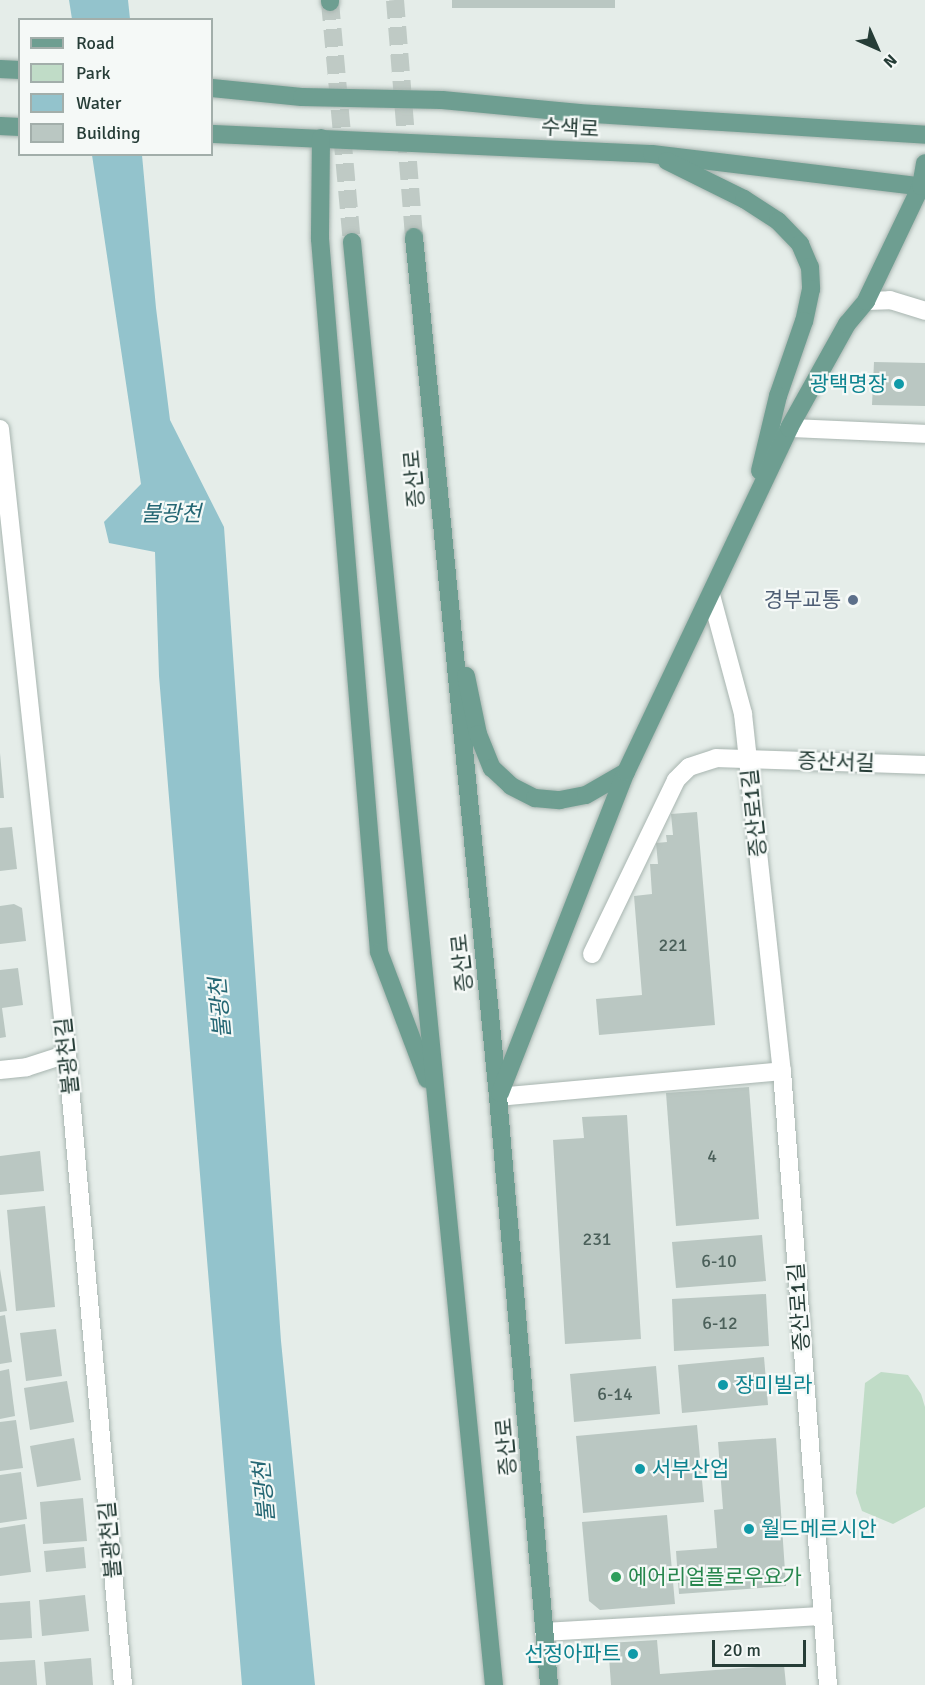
<!DOCTYPE html>
<meta charset="utf-8">
<style>
body{margin:0}
#map{position:relative;width:925px;height:1685px;overflow:hidden;background:#e5ede9;font-family:Signika,"Noto Sans KR",sans-serif}
div>[style]{position:absolute}
.green>*{inset:0;background:#c0dcc7}
.water>*{inset:0;background:#93c3cc}
.building>*{inset:0;background:#bac7c2}
.major-tunnel>*{height:18px;margin-top:-9px;transform-origin:0;background:repeating-linear-gradient(90deg,#bfcac5 0 18px,transparent 0 27px)}
.roads{filter:drop-shadow(0 0 2px #a8b5b0) drop-shadow(0 0 2px #a8b5b0)}
.minor>*{height:18px;margin:-9px;padding:0 9px;transform-origin:9px;border-radius:9px;background:#fff}
.major>*{height:18px;margin:-9px;padding:0 9px;transform-origin:9px;border-radius:9px;background:#6e9e91}
.dots>*{width:16px;height:16px;translate:-50% -50%;box-sizing:border-box;border:3px solid #f5f9f7;border-radius:50%}
span{translate:-50% -50%;white-space:nowrap;text-align:center;line-height:1.15;-webkit-text-stroke:4.5px #f5f9f7;paint-order:stroke}
.number-label{font-size:18px;color:#4b605a}
.number-label span{-webkit-text-stroke-width:0}
.street-label{font-size:21px;color:#263d37}
.culture-label{font-size:21px;color:#0d838f}
.right{translate:-100% -50%;text-align:right}
.left{translate:0 -50%;text-align:left}
.service-label{font-size:21px;color:#4e5e75}
.leisure-label{font-size:21px;color:#27864d}
.water-label{font-size:22px;color:#256774;font-style:italic}
.legend{position:absolute;left:18px;top:18px;width:195px;height:138px;box-sizing:border-box;background:#f5f9f7;border:2px solid #a2aeaa;margin:0;padding:8px 10px;list-style:none;font-size:18px;color:#263d37}
.legend li{display:flex;align-items:center;gap:12px;height:30px}
.legend b{width:30px;border:2px solid #a2aeaa}
.north{position:absolute;left:847px;top:18px;width:60px;height:60px;-webkit-text-stroke:4px #f5f9f7;paint-order:stroke;rotate:135deg;font-size:16px;font-weight:700;line-height:24px;text-align:center;color:#263d37}
.north::after{content:'';display:block;margin:auto;width:21px;height:27px;background:#263d37;clip-path:polygon(50% 0,100% 100%,50% 72%,0 100%)}
.scale{position:absolute;left:712px;top:1640px;width:94px;height:27px;box-sizing:border-box;border:3px solid #263d37;border-top:0;padding-left:8px;font-size:18px;line-height:21px;white-space:nowrap;color:#263d37;-webkit-text-stroke:4px #f5f9f7;paint-order:stroke}
</style>
<div id="map">
<div class="green">
<div style="clip-path:polygon(881px 1372px,908px 1375px,921px 1394px,925px 1407px,925px 1507px,893px 1524px,862px 1511px,856px 1493px,865px 1383px)"></div>
</div>
<div class="water">
<div style="clip-path:polygon(69px 0,128px 0,130px 19px,72px 19px)"></div>
<div style="clip-path:polygon(92px 155px,142px 155px,156px 308px,170px 420px,224px 527px,281px 1341px,315px 1685px,242px 1685px,159px 676px,155px 552px,109px 543px,104px 522px,141px 484px)"></div>
</div>
<div class="building">
<div style="clip-path:polygon(452px 0,615px 0,615px 8px,452px 8px)"></div>
<div style="clip-path:polygon(874px 362px,925px 363px,925px 406px,872px 405px)"></div>
<div style="clip-path:polygon(0 753px,4px 798px,0 798px)"></div>
<div style="clip-path:polygon(697px 812px,715px 1025px,599px 1035px,596px 999px,642px 995px,634px 896px,652px 894px,650px 864px,658px 864px,656px 843px,667px 842px,666px 835px,673px 835px,671px 814px)"></div>
<div style="clip-path:polygon(12px 827px,17px 869px,0 871px,0 828px)"></div>
<div style="clip-path:polygon(14px 904px,22px 908px,26px 941px,0 944px,0 906px)"></div>
<div style="clip-path:polygon(18px 968px,23px 1005px,2px 1008px,6px 1037px,0 1038px,0 970px)"></div>
<div style="clip-path:polygon(749px 1087px,759px 1219px,676px 1226px,666px 1093px)"></div>
<div style="clip-path:polygon(627px 1115px,641px 1339px,565px 1344px,553px 1140px,584px 1138px,582px 1117px)"></div>
<div style="clip-path:polygon(40px 1151px,44px 1191px,0 1195px,0 1156px)"></div>
<div style="clip-path:polygon(45px 1206px,55px 1307px,16px 1311px,7px 1210px)"></div>
<div style="clip-path:polygon(762px 1235px,766px 1281px,676px 1288px,672px 1242px)"></div>
<div style="clip-path:polygon(0 1269px,7px 1311px,0 1312px)"></div>
<div style="clip-path:polygon(766px 1294px,769px 1346px,674px 1351px,672px 1299px)"></div>
<div style="clip-path:polygon(5px 1315px,12px 1362px,0 1364px,0 1316px)"></div>
<div style="clip-path:polygon(56px 1329px,62px 1376px,26px 1381px,20px 1333px)"></div>
<div style="clip-path:polygon(764px 1357px,768px 1405px,682px 1413px,678px 1365px)"></div>
<div style="clip-path:polygon(656px 1366px,660px 1414px,574px 1422px,570px 1374px)"></div>
<div style="clip-path:polygon(9px 1369px,15px 1416px,0 1419px,0 1371px)"></div>
<div style="clip-path:polygon(67px 1381px,74px 1422px,30px 1430px,24px 1388px)"></div>
<div style="clip-path:polygon(16px 1420px,23px 1468px,0 1471px,0 1422px)"></div>
<div style="clip-path:polygon(697px 1425px,704px 1502px,583px 1513px,576px 1436px)"></div>
<div style="clip-path:polygon(74px 1438px,81px 1480px,37px 1487px,30px 1446px)"></div>
<div style="clip-path:polygon(776px 1438px,786px 1586px,679px 1594px,676px 1551px,717px 1548px,714px 1510px,723px 1509px,718px 1442px)"></div>
<div style="clip-path:polygon(21px 1472px,27px 1519px,0 1523px,0 1475px)"></div>
<div style="clip-path:polygon(83px 1498px,87px 1541px,43px 1544px,40px 1502px)"></div>
<div style="clip-path:polygon(667px 1515px,675px 1604px,600px 1610px,589px 1601px,582px 1522px)"></div>
<div style="clip-path:polygon(25px 1524px,31px 1572px,0 1576px,0 1528px)"></div>
<div style="clip-path:polygon(84px 1547px,86px 1568px,46px 1572px,44px 1551px)"></div>
<div style="clip-path:polygon(85px 1595px,89px 1631px,42px 1636px,39px 1600px)"></div>
<div style="clip-path:polygon(30px 1601px,32px 1638px,0 1640px,0 1603px)"></div>
<div style="clip-path:polygon(657px 1640px,660px 1674px,784px 1665px,786px 1685px,611px 1685px,608px 1643px)"></div>
<div style="clip-path:polygon(91px 1658px,93px 1685px,46px 1685px,44px 1662px)"></div>
<div style="clip-path:polygon(35px 1660px,37px 1685px,0 1685px,0 1662px)"></div>
</div>
<div class="major-tunnel">
<div style="left:395px;top:0;width:238px;rotate:85.4deg"></div>
<div style="left:330px;top:2px;width:241px;rotate:84.8deg"></div>
</div>
<div class="roads">
<div class="minor">
<div style="left:866px;top:301px;width:24px;rotate:-2deg"></div>
<div style="left:890px;top:300px;width:37px;rotate:17deg"></div>
<div style="left:789px;top:428px;width:136px;rotate:2.5deg"></div>
<div style="left:0;top:429px;width:650px;rotate:83.9deg"></div>
<div style="left:69px;top:1075px;width:612px;rotate:84.94deg"></div>
<div style="left:711px;top:595px;width:123px;rotate:74.9deg"></div>
<div style="left:743px;top:714px;width:359px;rotate:83.8deg"></div>
<div style="left:782px;top:1071px;width:616px;rotate:85.72deg"></div>
<div style="left:592px;top:954px;width:193px;rotate:-64.2deg"></div>
<div style="left:676px;top:780px;width:18px;rotate:-45deg"></div>
<div style="left:689px;top:767px;width:28px;rotate:-18deg"></div>
<div style="left:716px;top:758px;width:209px;rotate:1.9deg"></div>
<div style="left:0;top:1070px;width:27px;rotate:-6deg"></div>
<div style="left:27px;top:1067px;width:42px;rotate:-18deg"></div>
<div style="left:498px;top:1097px;width:285px;rotate:-5.2deg"></div>
<div style="left:544px;top:1632px;width:277px;rotate:-3.3deg"></div>
</div>
<div class="major">
<div style="left:330px;top:0;width:2px;rotate:90deg"></div>
<div style="left:0;top:69px;width:20px;rotate:3deg"></div>
<div style="left:212px;top:88px;width:90px;rotate:5.7deg"></div>
<div style="left:302px;top:97px;width:140px;rotate:1.2deg"></div>
<div style="left:442px;top:100px;width:138px;rotate:5.4deg"></div>
<div style="left:579px;top:113px;width:347px;rotate:3.6deg"></div>
<div style="left:0;top:126px;width:20px;rotate:3deg"></div>
<div style="left:212px;top:134px;width:440px;rotate:2.6deg"></div>
<div style="left:652px;top:154px;width:275px;rotate:6.9deg"></div>
<div style="left:321px;top:138px;width:101px;rotate:90.6deg"></div>
<div style="left:320px;top:239px;width:715px;rotate:85.27deg"></div>
<div style="left:379px;top:952px;width:136px;rotate:69.3deg"></div>
<div style="left:667px;top:161px;width:86px;rotate:26.3deg"></div>
<div style="left:744px;top:199px;width:40px;rotate:32.9deg"></div>
<div style="left:778px;top:221px;width:32px;rotate:46deg"></div>
<div style="left:800px;top:244px;width:25px;rotate:67deg"></div>
<div style="left:810px;top:267px;width:22px;rotate:87deg"></div>
<div style="left:811px;top:289px;width:33px;rotate:102deg"></div>
<div style="left:804px;top:321px;width:79px;rotate:109.1deg"></div>
<div style="left:778px;top:396px;width:77px;rotate:103.5deg"></div>
<div style="left:414px;top:237px;width:864px;rotate:84.42deg"></div>
<div style="left:498px;top:1097px;width:590px;rotate:85.04deg"></div>
<div style="left:352px;top:242px;width:1450px;rotate:84.38deg"></div>
<div style="left:466px;top:676px;width:59px;rotate:78.3deg"></div>
<div style="left:478px;top:734px;width:37px;rotate:68deg"></div>
<div style="left:492px;top:768px;width:26px;rotate:43deg"></div>
<div style="left:511px;top:786px;width:27px;rotate:27deg"></div>
<div style="left:535px;top:798px;width:25px;rotate:5deg"></div>
<div style="left:560px;top:800px;width:26px;rotate:-11deg"></div>
<div style="left:586px;top:795px;width:46px;rotate:-29.9deg"></div>
<div style="left:500px;top:1093px;width:345px;rotate:-68.6deg"></div>
<div style="left:626px;top:772px;width:381px;rotate:-64.6deg"></div>
<div style="left:789px;top:428px;width:119px;rotate:-60.9deg"></div>
<div style="left:847px;top:324px;width:30px;rotate:-50deg"></div>
<div style="left:866px;top:301px;width:127px;rotate:-64.4deg"></div>
<div style="left:921px;top:186px;width:23px;rotate:-80deg"></div>
</div>
</div>
<div class="dots">
<div style="left:899px;top:384px;background:#0f9aa8"></div>
<div style="left:853px;top:600px;background:#5c6f8a"></div>
<div style="left:723px;top:1385px;background:#0f9aa8"></div>
<div style="left:640px;top:1469px;background:#0f9aa8"></div>
<div style="left:749px;top:1529px;background:#0f9aa8"></div>
<div style="left:616px;top:1577px;background:#2e9e5b"></div>
<div style="left:633px;top:1654px;background:#0f9aa8"></div>
</div>
<div class="number-label">
<span style="left:673px;top:945px">221</span>
<span style="left:712px;top:1156px">4</span>
<span style="left:597px;top:1239px">231</span>
<span style="left:719px;top:1261px">6-10</span>
<span style="left:720px;top:1323px">6-12</span>
<span style="left:615px;top:1394px">6-14</span>
</div>
<div class="street-label">
<span style="left:570px;top:128px;rotate:3deg">수색로</span>
<span style="left:414px;top:479px;rotate:-95deg">증산로</span>
<span style="left:836px;top:762px;rotate:2deg">증산서길</span>
<span style="left:754px;top:813px;rotate:-96deg">증산로1길</span>
<span style="left:462px;top:963px;rotate:-96deg">증산로</span>
<span style="left:67px;top:1056px;rotate:-96deg">불광천길</span>
<span style="left:799px;top:1307px;rotate:-94deg">증산로1길</span>
<span style="left:506px;top:1447px;rotate:-95deg">증산로</span>
<span style="left:110px;top:1540px;rotate:-95deg">불광천길</span>
</div>
<div class="culture-label">
<span class="right" style="left:887px;top:384px">광택명장</span>
<span class="left" style="left:735px;top:1385px">장미빌라</span>
<span class="left" style="left:652px;top:1469px">서부산업</span>
<span class="left" style="left:761px;top:1529px">월드메르시안</span>
<span class="right" style="left:621px;top:1654px">선정아파트</span>
</div>
<div class="service-label">
<span class="right" style="left:841px;top:600px">경부교통</span>
</div>
<div class="leisure-label">
<span class="left" style="left:628px;top:1577px">에어리얼플로우요가</span>
</div>
<div class="water-label">
<span style="left:171px;top:514px">불광천</span>
<span style="left:220px;top:1008px;rotate:-95deg">불광천</span>
<span style="left:264px;top:1492px;rotate:-95deg">불광천</span>
</div>
<ul class="legend">
<li><b style="height:8px;background:#6e9e91"></b>Road</li>
<li><b style="height:16px;background:#c0dcc7"></b>Park</li>
<li><b style="height:16px;background:#93c3cc"></b>Water</li>
<li><b style="height:16px;background:#bac7c2"></b>Building</li>
</ul>
<div class="north">N</div>
<div class="scale">20 m</div>
</div>
